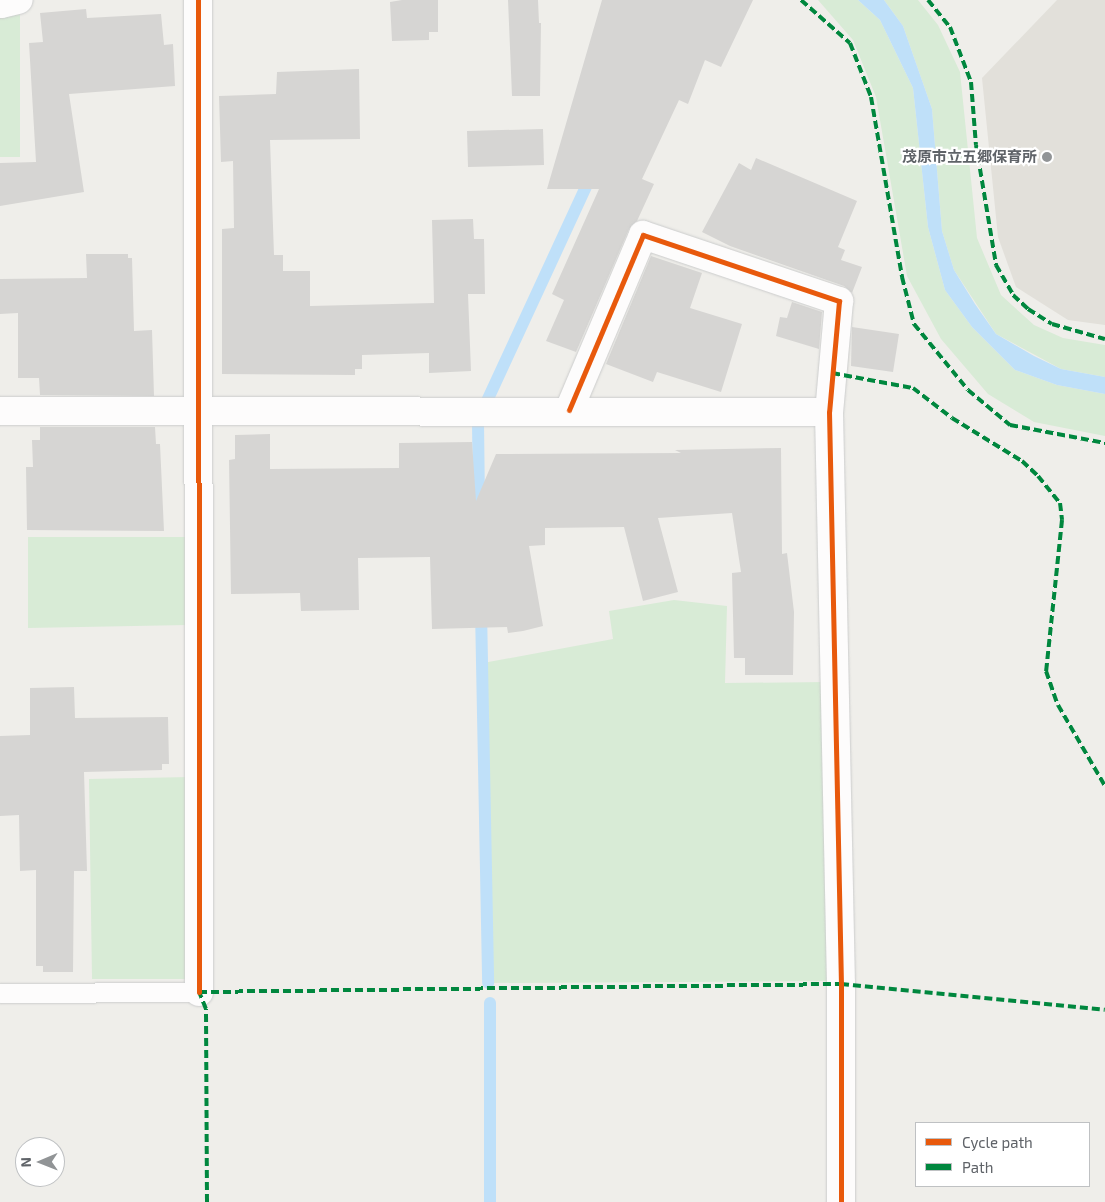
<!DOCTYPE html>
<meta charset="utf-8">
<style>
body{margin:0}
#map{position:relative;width:1105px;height:1202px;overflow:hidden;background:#efeeea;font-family:"Exo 2","Noto Sans JP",sans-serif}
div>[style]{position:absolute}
.education>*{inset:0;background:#e2e0da}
.green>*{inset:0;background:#d8ebd6}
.water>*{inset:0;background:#bfe0f9}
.stream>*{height:12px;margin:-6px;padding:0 6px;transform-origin:6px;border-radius:6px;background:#bfe0f9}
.building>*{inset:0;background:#d6d5d3}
.roads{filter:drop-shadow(0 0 1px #cbcccc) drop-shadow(0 0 1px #cbcccc)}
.service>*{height:19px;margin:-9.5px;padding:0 9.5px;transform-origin:9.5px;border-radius:9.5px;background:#fdfcfc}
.minor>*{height:28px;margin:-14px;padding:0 14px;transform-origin:14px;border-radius:14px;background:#fdfcfc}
.quiet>*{height:4px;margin-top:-2px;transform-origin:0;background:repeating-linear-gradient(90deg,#00873e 0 8px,transparent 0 12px)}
.cycleway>*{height:5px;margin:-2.5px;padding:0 2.5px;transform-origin:2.5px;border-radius:2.5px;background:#e8590c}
.dots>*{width:14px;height:14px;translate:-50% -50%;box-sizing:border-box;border:2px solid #fff;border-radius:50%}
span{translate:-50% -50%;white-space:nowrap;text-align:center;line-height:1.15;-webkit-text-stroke:4.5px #fff;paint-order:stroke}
.poi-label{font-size:15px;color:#5f6368;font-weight:700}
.right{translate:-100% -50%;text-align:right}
.legend{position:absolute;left:915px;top:1122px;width:175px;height:65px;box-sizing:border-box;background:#fff;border:1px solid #bfc1c3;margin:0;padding:6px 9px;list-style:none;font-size:15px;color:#5f6368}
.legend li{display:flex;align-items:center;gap:10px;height:25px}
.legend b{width:25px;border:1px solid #bfc1c3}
.north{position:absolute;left:15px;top:1137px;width:50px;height:50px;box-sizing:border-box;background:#fff;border:1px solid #bfc1c3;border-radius:50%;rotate:269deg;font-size:14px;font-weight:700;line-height:20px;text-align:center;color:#5f6368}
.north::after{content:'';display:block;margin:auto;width:18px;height:22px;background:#919496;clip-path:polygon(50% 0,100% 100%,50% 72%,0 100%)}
</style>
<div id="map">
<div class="education">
<div style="clip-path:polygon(1057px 0,1105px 0,1105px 325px,1068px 320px,1016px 287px,998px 237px,982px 78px)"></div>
</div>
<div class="green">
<div style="clip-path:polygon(818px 0,858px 0,880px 20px,913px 88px,928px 227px,945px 290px,972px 327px,1015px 370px,1057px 385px,1105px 394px,1105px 436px,1034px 422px,988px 394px,941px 339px,907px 276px,876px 97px,853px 40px)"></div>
<div style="clip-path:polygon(884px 0,918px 0,938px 25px,960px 72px,977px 238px,1001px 295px,1034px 325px,1063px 338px,1105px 345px,1105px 377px,1061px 369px,996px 334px,954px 270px,942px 231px,932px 109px,903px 26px)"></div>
<div style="clip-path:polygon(20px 14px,20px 157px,0 157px,0 18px)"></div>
<div style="clip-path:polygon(28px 537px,188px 537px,187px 625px,28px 628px)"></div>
<div style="clip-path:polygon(674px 600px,727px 606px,725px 683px,827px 682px,829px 981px,488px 983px,483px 663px,613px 639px,609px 611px)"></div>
<div style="clip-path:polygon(190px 777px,191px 979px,92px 979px,89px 779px)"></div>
</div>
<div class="water">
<div style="clip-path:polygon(858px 0,884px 0,903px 26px,932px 109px,942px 231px,954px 270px,975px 304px,996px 334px,1034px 356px,1061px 369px,1105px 377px,1105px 394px,1057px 385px,1015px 370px,972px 327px,945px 290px,928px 227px,913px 88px,880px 20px)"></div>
</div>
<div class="stream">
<div style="left:487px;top:401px;width:250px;rotate:-65.2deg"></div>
<div style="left:478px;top:422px;width:88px;rotate:89.3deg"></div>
<div style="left:481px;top:610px;width:373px;rotate:88.9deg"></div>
<div style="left:490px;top:1202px;width:199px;rotate:-90deg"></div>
</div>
<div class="building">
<div style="clip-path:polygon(402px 0,438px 0,438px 32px,429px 32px,429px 40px,392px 41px,390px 2px)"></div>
<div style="clip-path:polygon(508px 0,538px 0,539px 23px,541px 23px,540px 96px,512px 96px)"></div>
<div style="clip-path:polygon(602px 0,753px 0,721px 67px,705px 60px,688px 104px,679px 100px,642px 179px,654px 184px,637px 221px,629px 229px,576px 352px,546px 341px,564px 300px,552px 294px,599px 189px,547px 189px)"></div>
<div style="clip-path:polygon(86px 9px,87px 18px,161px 14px,164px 45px,173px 44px,175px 86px,69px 94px,84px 192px,0 206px,0 163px,36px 162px,29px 43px,43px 42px,40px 13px)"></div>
<div style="clip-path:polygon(359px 69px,360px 139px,270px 140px,274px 255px,283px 255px,283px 271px,310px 271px,310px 306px,434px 303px,432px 220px,473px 219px,474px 239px,484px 239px,485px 294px,468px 294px,471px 371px,429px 373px,429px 353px,362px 355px,362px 369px,355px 369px,355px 375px,222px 374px,222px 229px,234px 228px,233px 161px,221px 162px,219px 96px,276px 94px,277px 72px)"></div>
<div style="clip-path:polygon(543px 129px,544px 165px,468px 167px,467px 131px)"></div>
<div style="clip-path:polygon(756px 158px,857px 201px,838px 247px,845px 250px,841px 260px,862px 267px,852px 293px,844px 286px,730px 246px,702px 232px,739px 163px,751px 170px)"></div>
<div style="clip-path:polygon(86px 254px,128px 254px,128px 258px,132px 258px,134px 331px,152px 330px,154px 396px,40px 395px,39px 378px,18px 378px,18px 313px,0 314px,0 279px,87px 278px)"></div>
<div style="clip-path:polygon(651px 256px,702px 273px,690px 308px,742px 324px,721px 392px,657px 372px,653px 382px,606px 364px)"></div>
<div style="clip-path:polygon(792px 302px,822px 312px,819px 349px,776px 336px,780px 317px,787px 318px)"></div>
<div style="clip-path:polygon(852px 327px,899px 334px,893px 372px,851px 366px)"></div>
<div style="clip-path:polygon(40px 427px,155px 427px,156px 444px,160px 444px,164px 531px,27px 530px,26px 467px,33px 467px,32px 440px,40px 440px)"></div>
<div style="clip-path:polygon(270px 434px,270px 469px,399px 468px,399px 443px,472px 442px,476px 501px,496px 454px,681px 453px,675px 450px,781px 448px,782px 554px,787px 553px,794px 612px,793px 675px,745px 675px,745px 658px,734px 658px,732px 573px,741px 572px,732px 513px,658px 518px,678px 592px,643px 601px,624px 527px,545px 528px,545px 545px,529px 546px,543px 626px,523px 631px,508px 633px,507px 627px,432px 629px,430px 557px,358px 558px,359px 610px,301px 611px,300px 593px,231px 594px,229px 460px,235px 459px,235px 435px)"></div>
<div style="clip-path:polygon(74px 687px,75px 718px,168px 717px,169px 764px,162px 764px,162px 770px,84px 772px,87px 871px,74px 871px,73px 972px,43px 972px,43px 966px,36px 966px,36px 870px,20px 871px,19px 815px,0 816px,0 736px,30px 735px,30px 688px)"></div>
</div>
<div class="roads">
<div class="service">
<div style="left:0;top:993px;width:199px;rotate:-0.3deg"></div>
</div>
<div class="minor">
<div style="left:0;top:0;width:4px;rotate:76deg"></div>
<div style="left:1px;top:4px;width:18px;rotate:-13deg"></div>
<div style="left:198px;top:0;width:992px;rotate:89.94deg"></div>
<div style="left:569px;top:410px;width:190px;rotate:-67.1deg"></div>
<div style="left:643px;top:235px;width:207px;rotate:18.6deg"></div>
<div style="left:839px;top:301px;width:111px;rotate:95.1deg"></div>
<div style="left:829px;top:412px;width:572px;rotate:88.8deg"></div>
<div style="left:841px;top:984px;width:218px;rotate:90deg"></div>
<div style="left:0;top:411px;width:829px;rotate:0.07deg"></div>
</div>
</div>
<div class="quiet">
<div style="left:801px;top:0;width:65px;rotate:41.3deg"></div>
<div style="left:850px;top:43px;width:58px;rotate:68.7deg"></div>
<div style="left:871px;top:97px;width:183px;rotate:80.2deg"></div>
<div style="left:902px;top:277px;width:49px;rotate:75.7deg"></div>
<div style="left:914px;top:324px;width:85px;rotate:50.7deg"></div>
<div style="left:968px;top:390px;width:55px;rotate:39.8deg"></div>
<div style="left:1010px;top:425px;width:97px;rotate:10.7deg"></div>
<div style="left:928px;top:0;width:35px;rotate:51deg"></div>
<div style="left:950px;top:27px;width:59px;rotate:69.1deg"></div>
<div style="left:971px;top:82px;width:63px;rotate:85.5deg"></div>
<div style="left:976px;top:145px;width:122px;rotate:80.5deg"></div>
<div style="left:996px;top:265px;width:34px;rotate:60deg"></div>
<div style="left:1013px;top:295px;width:21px;rotate:43deg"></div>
<div style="left:1028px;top:309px;width:28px;rotate:32deg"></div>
<div style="left:1052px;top:324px;width:55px;rotate:15.8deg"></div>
<div style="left:832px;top:373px;width:82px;rotate:10.5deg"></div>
<div style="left:913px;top:388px;width:49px;rotate:37.6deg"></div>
<div style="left:952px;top:418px;width:82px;rotate:31.6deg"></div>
<div style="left:1022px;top:461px;width:22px;rotate:43deg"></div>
<div style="left:1038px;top:476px;width:35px;rotate:51deg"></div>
<div style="left:1060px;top:503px;width:17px;rotate:83deg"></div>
<div style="left:1062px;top:520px;width:152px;rotate:96deg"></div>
<div style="left:1046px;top:671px;width:36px;rotate:71deg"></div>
<div style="left:1058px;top:705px;width:94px;rotate:59.9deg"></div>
<div style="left:207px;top:1202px;width:193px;rotate:-90.3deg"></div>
<div style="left:206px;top:1009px;width:18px;rotate:-112deg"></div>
<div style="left:199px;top:992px;width:642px;rotate:-0.71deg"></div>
<div style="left:841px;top:984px;width:265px;rotate:5.6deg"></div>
</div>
<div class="cycleway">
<div style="left:198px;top:0;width:992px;rotate:89.94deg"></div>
<div style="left:569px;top:410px;width:190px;rotate:-67.1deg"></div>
<div style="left:643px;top:235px;width:207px;rotate:18.6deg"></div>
<div style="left:839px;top:301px;width:111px;rotate:95.1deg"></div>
<div style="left:829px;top:412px;width:572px;rotate:88.8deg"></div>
<div style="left:841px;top:984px;width:218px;rotate:90deg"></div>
</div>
<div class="dots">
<div style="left:1047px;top:157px;background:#919496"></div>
</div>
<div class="poi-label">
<span class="right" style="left:1037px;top:157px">茂原市立五郷保育所</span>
</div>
<ul class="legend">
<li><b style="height:6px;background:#e8590c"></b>Cycle path</li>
<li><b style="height:6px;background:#00873e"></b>Path</li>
</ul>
<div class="north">N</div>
</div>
